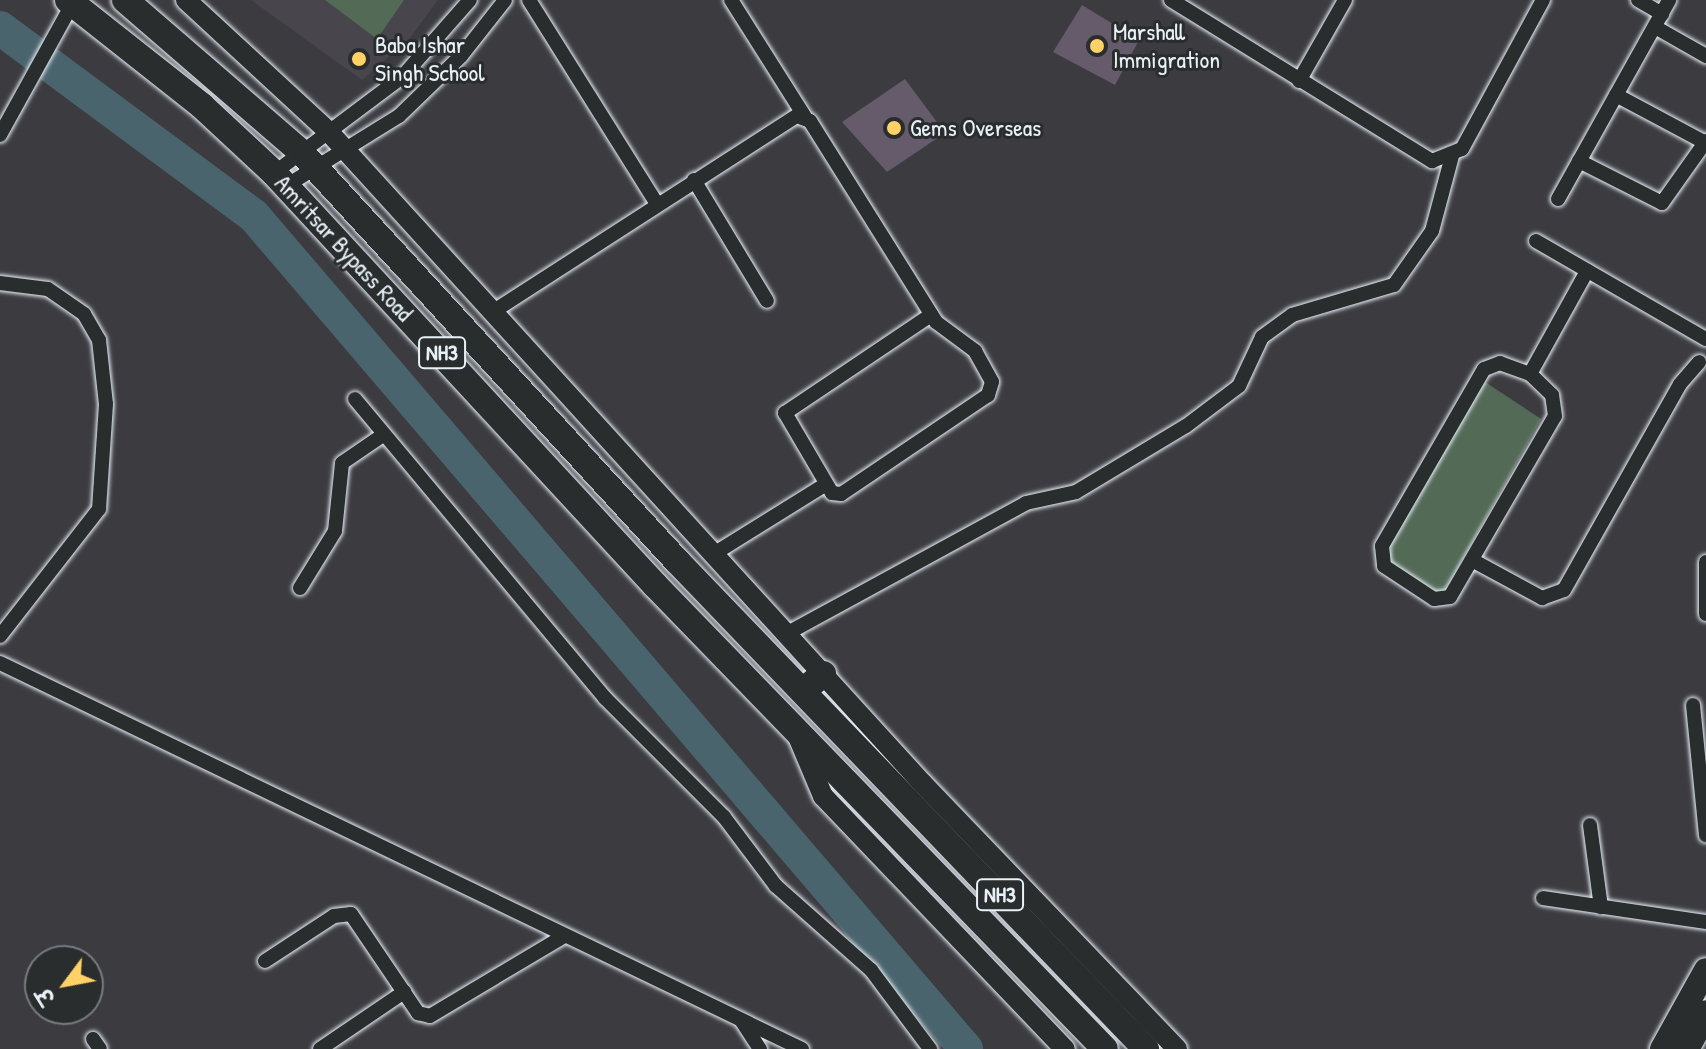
<!DOCTYPE html>
<meta charset="utf-8">
<style>
body{margin:0}
#map{position:relative;width:1706px;height:1049px;overflow:hidden;background:#3c3b40;font-family:"Patrick Hand","Playpen Sans Deva",sans-serif}
div>[style]{position:absolute}
.built>*{inset:0;background:#48454d}
.green>*{inset:0;background:#536a56}
.river>*{height:34px;margin:-17px;padding:0 17px;transform-origin:17px;border-radius:17px;background:#4a646e}
.building>*{inset:0;background:#655b6b}
.roads{filter:drop-shadow(0 0 2px #e8f1f8) drop-shadow(0 0 2px #e8f1f8)}
.street>*{height:14px;margin:-7px;padding:0 7px;transform-origin:7px;border-radius:7px;background:#2a2d2e}
.secondary>*{height:20px;margin:-10px;padding:0 10px;transform-origin:10px;border-radius:10px;background:#2a2d2e}
.primary>*{height:24px;margin:-12px;padding:0 12px;transform-origin:12px;border-radius:12px;background:#2a2d2e}
.highway>*{height:26px;margin:-13px;padding:0 13px;transform-origin:13px;border-radius:13px;background:#2a2d2e}
.dots>*{width:22px;height:22px;translate:-50% -50%;box-sizing:border-box;border:4px solid #2a2d2e;border-radius:50%}
span{translate:-50% -50%;white-space:nowrap;text-align:center;line-height:1.15;-webkit-text-stroke:6px #2a2d2e;paint-order:stroke}
.shield-label span{padding:2px 6px;background:#2a2d2e;border:2px solid;border-radius:6px;-webkit-text-stroke-width:0}
.shield-label{font-size:22px;color:#e8f1f8;font-weight:700}
.poi-label{font-size:24px;color:#e8f1f8}
.left{translate:0 -50%;text-align:left}
.street-label{font-size:24px;color:#e8f1f8}
.north{position:absolute;left:24px;top:945px;width:80px;height:80px;box-sizing:border-box;background:#2a2d2e;border:2px solid #767b7f;border-radius:50%;rotate:238deg;font-size:22px;font-weight:700;line-height:32px;text-align:center;color:#e8f1f8}
.north::after{content:'';display:block;margin:auto;width:28px;height:36px;background:#ffd166;clip-path:polygon(50% 0,100% 100%,50% 72%,0 100%)}
</style>
<div id="map">
<div class="built">
<div style="clip-path:polygon(251px 0,438px 0,410px 38px,362px 80px)"></div>
</div>
<div class="green">
<div style="clip-path:polygon(325px 0,404px 0,377px 39px)"></div>
<div style="clip-path:polygon(1482px 380px,1541px 419px,1439px 601px,1381px 559px)"></div>
</div>
<div class="river">
<div style="left:0;top:28px;width:316px;rotate:36.5deg"></div>
<div style="left:254px;top:216px;width:1096px;rotate:49.48deg"></div>
</div>
<div class="building">
<div style="clip-path:polygon(1082px 5px,1139px 40px,1115px 85px,1053px 52px)"></div>
<div style="clip-path:polygon(905px 79px,945px 133px,887px 172px,842px 122px)"></div>
</div>
<div class="roads">
<div class="street">
<div style="left:529px;top:0;width:241px;rotate:57.9deg"></div>
<div style="left:731px;top:0;width:138px;rotate:57.7deg"></div>
<div style="left:1171px;top:0;width:307px;rotate:31.7deg"></div>
<div style="left:1432px;top:161px;width:32px;rotate:-22deg"></div>
<div style="left:1462px;top:149px;width:170px;rotate:-61.5deg"></div>
<div style="left:1638px;top:0;width:28px;rotate:30deg"></div>
<div style="left:1655px;top:27px;width:59px;rotate:29.6deg"></div>
<div style="left:1299px;top:81px;width:93px;rotate:-60.4deg"></div>
<div style="left:1616px;top:95px;width:100px;rotate:28.1deg"></div>
<div style="left:0;top:135px;width:151px;rotate:-61.1deg"></div>
<div style="left:1579px;top:161px;width:93px;rotate:26.8deg"></div>
<div style="left:1662px;top:203px;width:76px;rotate:-54.6deg"></div>
<div style="left:274px;top:173px;width:161px;rotate:-36.9deg"></div>
<div style="left:403px;top:76px;width:101px;rotate:-48.6deg"></div>
<div style="left:694px;top:180px;width:141px;rotate:58.9deg"></div>
<div style="left:286px;top:186px;width:133px;rotate:-31.8deg"></div>
<div style="left:399px;top:116px;width:86px;rotate:-44.1deg"></div>
<div style="left:461px;top:56px;width:71px;rotate:-51.8deg"></div>
<div style="left:1558px;top:199px;width:228px;rotate:-60.8deg"></div>
<div style="left:1536px;top:241px;width:196px;rotate:30deg"></div>
<div style="left:0;top:283px;width:48px;rotate:7.1deg"></div>
<div style="left:48px;top:289px;width:44px;rotate:34.8deg"></div>
<div style="left:84px;top:314px;width:30px;rotate:60deg"></div>
<div style="left:99px;top:340px;width:64px;rotate:83.8deg"></div>
<div style="left:106px;top:404px;width:105px;rotate:93.8deg"></div>
<div style="left:99px;top:509px;width:161px;rotate:127.9deg"></div>
<div style="left:494px;top:311px;width:360px;rotate:-32.8deg"></div>
<div style="left:797px;top:116px;width:14px;rotate:21deg"></div>
<div style="left:810px;top:121px;width:237px;rotate:57.9deg"></div>
<div style="left:936px;top:322px;width:49px;rotate:36.6deg"></div>
<div style="left:975px;top:351px;width:35px;rotate:61deg"></div>
<div style="left:992px;top:382px;width:14px;rotate:107deg"></div>
<div style="left:988px;top:395px;width:177px;rotate:146deg"></div>
<div style="left:841px;top:494px;width:9px;rotate:-174deg"></div>
<div style="left:832px;top:493px;width:93px;rotate:-120.4deg"></div>
<div style="left:785px;top:413px;width:176px;rotate:-33.9deg"></div>
<div style="left:1530px;top:374px;width:32px;rotate:-160deg"></div>
<div style="left:1500px;top:363px;width:17px;rotate:159deg"></div>
<div style="left:1484px;top:369px;width:204px;rotate:120deg"></div>
<div style="left:1382px;top:546px;width:20px;rotate:84deg"></div>
<div style="left:1384px;top:566px;width:60px;rotate:33.4deg"></div>
<div style="left:1434px;top:599px;width:16px;rotate:-7deg"></div>
<div style="left:1450px;top:597px;width:209px;rotate:-59.9deg"></div>
<div style="left:1555px;top:416px;width:21px;rotate:-98deg"></div>
<div style="left:1552px;top:395px;width:30px;rotate:-136deg"></div>
<div style="left:1530px;top:374px;width:118px;rotate:-61deg"></div>
<div style="left:355px;top:399px;width:390px;rotate:50.1deg"></div>
<div style="left:605px;top:698px;width:168px;rotate:45deg"></div>
<div style="left:724px;top:817px;width:86px;rotate:53deg"></div>
<div style="left:776px;top:886px;width:127px;rotate:41.5deg"></div>
<div style="left:871px;top:970px;width:99px;rotate:53.2deg"></div>
<div style="left:712px;top:555px;width:134px;rotate:-31.9deg"></div>
<div style="left:1472px;top:560px;width:80px;rotate:28.5deg"></div>
<div style="left:1542px;top:598px;width:23px;rotate:-20deg"></div>
<div style="left:1564px;top:590px;width:236px;rotate:-60.6deg"></div>
<div style="left:1680px;top:384px;width:29px;rotate:-49deg"></div>
<div style="left:300px;top:588px;width:67px;rotate:-58.4deg"></div>
<div style="left:335px;top:531px;width:68px;rotate:-84.1deg"></div>
<div style="left:342px;top:463px;width:50px;rotate:-34.3deg"></div>
<div style="left:1706px;top:614px;width:52px;rotate:-90deg"></div>
<div style="left:786px;top:634px;width:273px;rotate:-28.6deg"></div>
<div style="left:1026px;top:503px;width:51px;rotate:-12.4deg"></div>
<div style="left:1076px;top:492px;width:128px;rotate:-31deg"></div>
<div style="left:1186px;top:426px;width:66px;rotate:-37deg"></div>
<div style="left:1239px;top:386px;width:54px;rotate:-64.9deg"></div>
<div style="left:1262px;top:337px;width:37px;rotate:-36deg"></div>
<div style="left:1292px;top:315px;width:106px;rotate:-16.4deg"></div>
<div style="left:1394px;top:285px;width:66px;rotate:-54.9deg"></div>
<div style="left:1432px;top:231px;width:78px;rotate:-75.1deg"></div>
<div style="left:0;top:663px;width:890px;rotate:25.7deg"></div>
<div style="left:1693px;top:705px;width:131px;rotate:84.3deg"></div>
<div style="left:1590px;top:825px;width:83px;rotate:82.4deg"></div>
<div style="left:1543px;top:898px;width:165px;rotate:8.4deg"></div>
<div style="left:265px;top:961px;width:82px;rotate:-33.1deg"></div>
<div style="left:334px;top:916px;width:17px;rotate:-7deg"></div>
<div style="left:351px;top:914px;width:120px;rotate:55.9deg"></div>
<div style="left:418px;top:1013px;width:12px;rotate:14deg"></div>
<div style="left:430px;top:1016px;width:156px;rotate:-30.8deg"></div>
<div style="left:741px;top:1020px;width:35px;rotate:57deg"></div>
<div style="left:93px;top:1039px;width:12px;rotate:55deg"></div>
<div style="left:320px;top:1049px;width:102px;rotate:-34.2deg"></div>
</div>
<div class="secondary">
<div style="left:186px;top:0;width:193px;rotate:42.7deg"></div>
<div style="left:328px;top:131px;width:883px;rotate:47.66deg"></div>
<div style="left:923px;top:784px;width:367px;rotate:46.2deg"></div>
<div style="left:799px;top:739px;width:62px;rotate:67.2deg"></div>
<div style="left:823px;top:796px;width:350px;rotate:46.3deg"></div>
</div>
<div class="primary">
<div style="left:1662px;top:1049px;width:90px;rotate:-60.9deg"></div>
</div>
<div class="highway">
<div style="left:68px;top:0;width:171px;rotate:38.3deg"></div>
<div style="left:202px;top:106px;width:98px;rotate:42.9deg"></div>
<div style="left:274px;top:173px;width:561px;rotate:47.24deg"></div>
<div style="left:655px;top:585px;width:646px;rotate:45.88deg"></div>
<div style="left:125px;top:0;width:233px;rotate:40.8deg"></div>
<div style="left:301px;top:152px;width:556px;rotate:47.41deg"></div>
<div style="left:677px;top:561px;width:677px;rotate:46.14deg"></div>
<div style="left:804px;top:690px;width:25px;rotate:-40deg"></div>
<div style="left:1686px;top:1049px;width:41px;rotate:-60.9deg"></div>
</div>
</div>
<div class="dots">
<div style="left:1097px;top:46px;background:#ffd166"></div>
<div style="left:359px;top:59px;background:#ffd166"></div>
<div style="left:894px;top:128px;background:#ffd166"></div>
</div>
<div class="shield-label">
<span style="left:442px;top:353px">NH3</span>
<span style="left:1000px;top:895px">NH3</span>
</div>
<div class="poi-label">
<span class="left" style="left:1113px;top:46px">Marshall<br>Immigration</span>
<span class="left" style="left:375px;top:59px">Baba Ishar<br>Singh School</span>
<span class="left" style="left:910px;top:128px">Gems Overseas</span>
</div>
<div class="street-label">
<span style="left:344px;top:248px;rotate:47deg">Amritsar Bypass Road</span>
</div>
<div class="north">उ</div>
</div>
